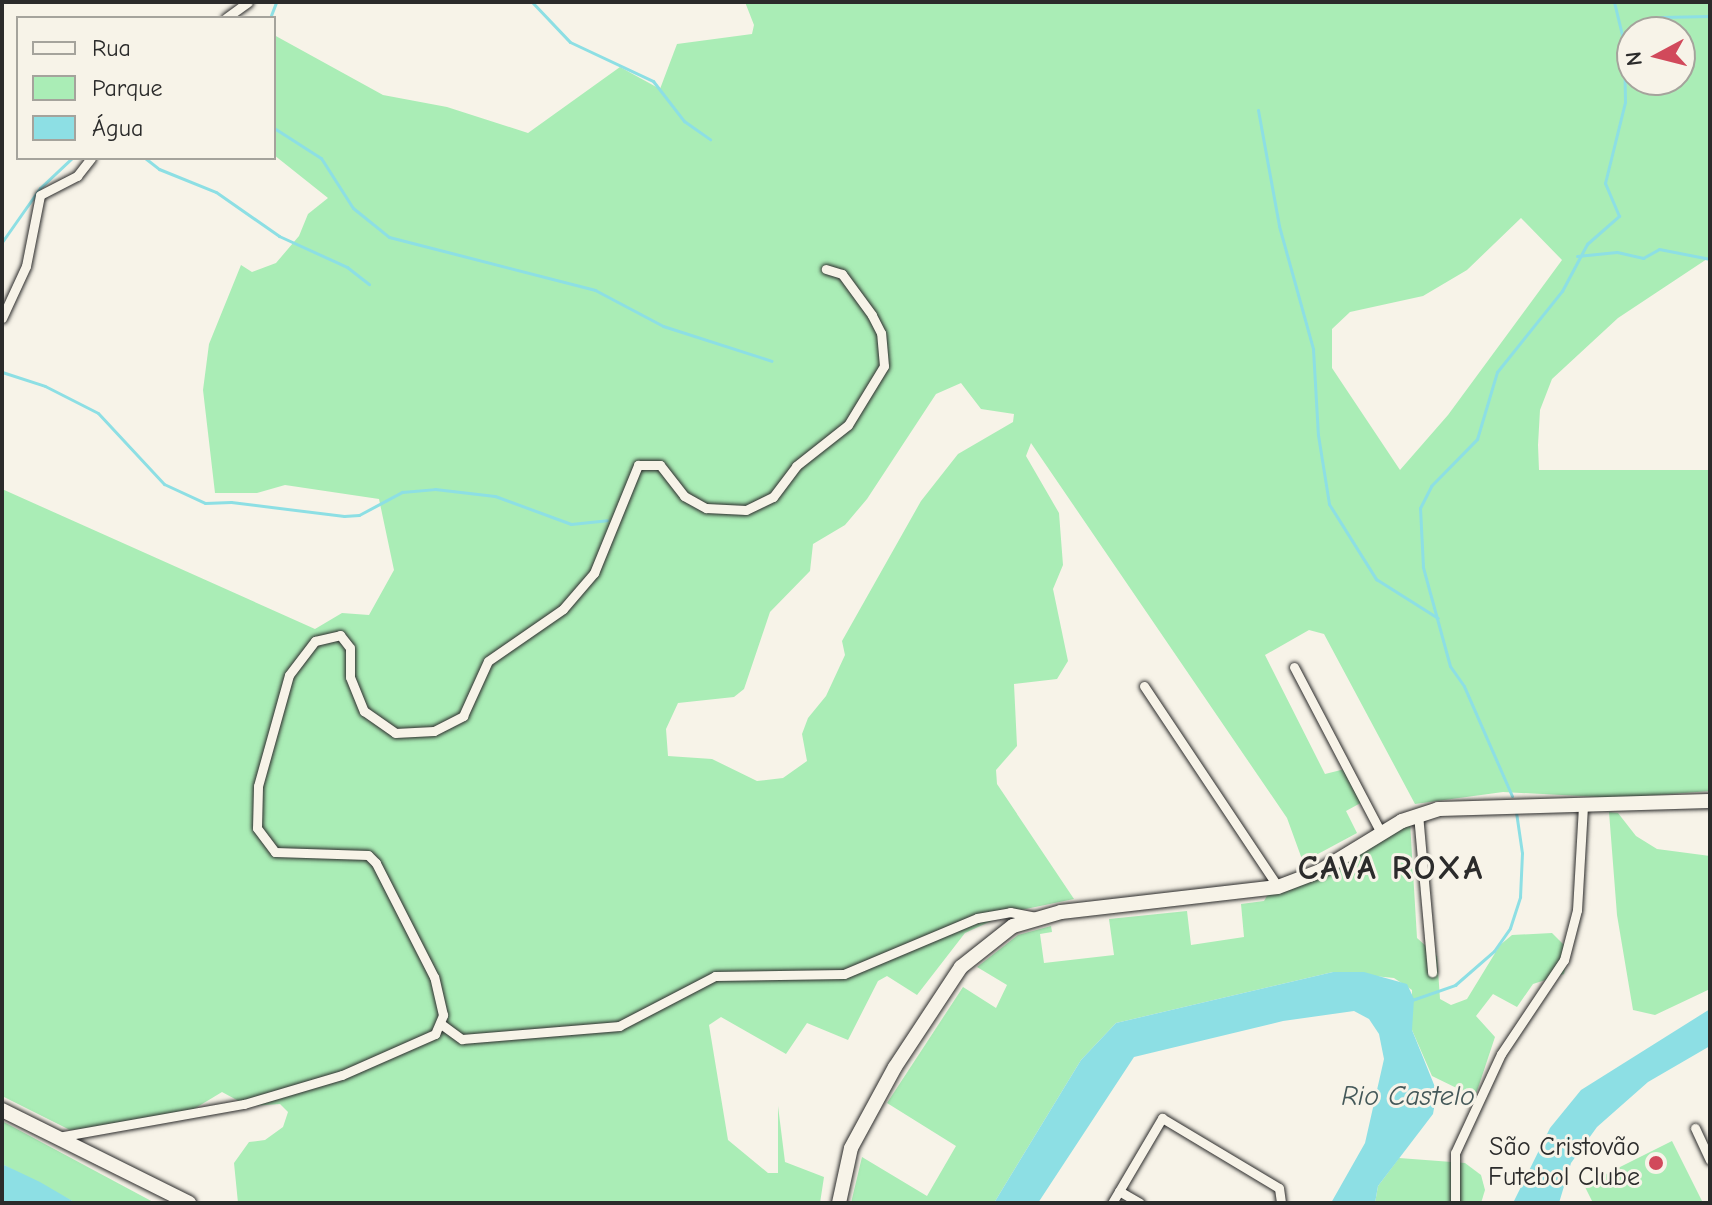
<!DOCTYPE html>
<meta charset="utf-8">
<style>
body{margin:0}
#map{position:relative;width:1712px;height:1205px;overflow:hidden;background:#f7f3e8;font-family:"Comic Neue",sans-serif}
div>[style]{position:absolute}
.green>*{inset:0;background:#aaedb6}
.water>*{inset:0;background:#8ddfe4}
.stream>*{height:3px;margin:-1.5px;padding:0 1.5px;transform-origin:1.5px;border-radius:1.5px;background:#8ddfe4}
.roads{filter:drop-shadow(0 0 2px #2b2b2b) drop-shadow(0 0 2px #2b2b2b)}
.street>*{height:9px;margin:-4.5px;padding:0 4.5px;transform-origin:4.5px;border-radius:4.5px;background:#f7f3e8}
.secondary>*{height:14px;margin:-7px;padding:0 7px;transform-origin:7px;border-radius:7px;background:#f7f3e8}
.dots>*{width:22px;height:22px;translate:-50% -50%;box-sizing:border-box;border:4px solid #f7f3e8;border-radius:50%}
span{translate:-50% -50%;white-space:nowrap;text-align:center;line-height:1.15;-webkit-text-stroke:6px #f7f3e8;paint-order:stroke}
.poi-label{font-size:26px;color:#2b2b2b}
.right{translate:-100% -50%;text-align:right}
.water-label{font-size:28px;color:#445859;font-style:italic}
.district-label{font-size:34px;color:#2b2b2b;font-weight:700;letter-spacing:2px}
.frame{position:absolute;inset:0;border:4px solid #2b2b2b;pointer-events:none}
.legend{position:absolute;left:16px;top:16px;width:260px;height:144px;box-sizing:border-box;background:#f7f3e8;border:2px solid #a5a39c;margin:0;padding:10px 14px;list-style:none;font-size:24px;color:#2b2b2b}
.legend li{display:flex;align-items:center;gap:16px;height:40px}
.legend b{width:40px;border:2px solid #a5a39c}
.north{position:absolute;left:1616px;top:16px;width:80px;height:80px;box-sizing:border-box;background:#f7f3e8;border:2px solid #a5a39c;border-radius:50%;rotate:263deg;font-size:22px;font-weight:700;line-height:32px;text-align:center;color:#2b2b2b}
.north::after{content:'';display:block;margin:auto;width:28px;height:36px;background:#d1495b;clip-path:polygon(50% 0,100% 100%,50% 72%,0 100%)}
</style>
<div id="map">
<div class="green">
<div style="clip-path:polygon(evenodd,745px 2px,1710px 2px,1710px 257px,1618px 318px,1552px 379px,1540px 410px,1538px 445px,1539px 470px,1710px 470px,1710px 791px,1618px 798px,1503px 792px,1415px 804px,1324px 634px,1309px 630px,1265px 655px,1325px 774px,1349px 768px,1366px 800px,1346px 811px,1357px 833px,1303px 862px,1287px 818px,1031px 443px,1026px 456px,1059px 513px,1063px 565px,1053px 589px,1068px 661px,1057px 679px,1014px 684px,1017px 746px,996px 770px,997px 784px,1074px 899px,1011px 912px,965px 933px,917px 995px,887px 976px,878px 981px,848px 1040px,807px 1023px,786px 1054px,721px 1017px,709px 1025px,728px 1140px,768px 1173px,778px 1173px,778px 1106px,785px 1162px,824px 1177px,820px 1203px,238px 1203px,234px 1163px,249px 1142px,265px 1140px,283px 1127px,288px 1112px,280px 1104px,248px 1106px,222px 1092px,179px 1118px,70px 1130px,2px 1096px,2px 489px,315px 629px,342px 613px,369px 615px,394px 570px,379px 499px,285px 485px,257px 493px,215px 493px,203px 390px,209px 344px,241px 265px,252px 272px,276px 263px,299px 236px,308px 214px,328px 198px,274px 155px,274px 35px,383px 95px,447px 107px,528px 133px,620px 67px,660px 89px,677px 44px,752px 34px,754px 25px,745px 2px,1632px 32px,1680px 32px,1680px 80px,1632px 80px,1632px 32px,745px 2px,1521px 218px,1562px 260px,1448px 415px,1400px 470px,1332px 368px,1332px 329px,1350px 312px,1423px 296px,1467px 270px,1521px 218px,745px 2px,961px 383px,981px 409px,1014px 414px,1013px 422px,958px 454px,921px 501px,842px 641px,845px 655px,826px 696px,808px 718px,802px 734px,807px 761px,783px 778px,757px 781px,712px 759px,668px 756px,666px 729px,678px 703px,734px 697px,744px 689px,770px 612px,810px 571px,813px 544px,845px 525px,867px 499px,936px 394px,961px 383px)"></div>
<div style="clip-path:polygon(1609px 812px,1618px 813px,1636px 836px,1657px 849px,1710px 856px,1710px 989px,1655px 1015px,1633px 1010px,1617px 915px)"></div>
<div style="clip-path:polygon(1410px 822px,1417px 938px,1437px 956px,1440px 999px,1451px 1005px,1467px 999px,1500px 945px,1512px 935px,1552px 933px,1569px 950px,1564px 974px,1533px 984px,1517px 1007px,1493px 994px,1476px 1016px,1495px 1037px,1475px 1097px,1432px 1076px,1412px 1030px,1412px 990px,1394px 978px,1333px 972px,1116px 1023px,1081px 1060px,994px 1203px,851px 1203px,862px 1157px,927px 1196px,956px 1146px,887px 1103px,963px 987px,996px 1008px,1007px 985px,977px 967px,1018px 935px,1051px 926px,1052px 932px,1040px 934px,1044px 963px,1114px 955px,1109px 919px,1187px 911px,1191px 945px,1244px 937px,1241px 904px,1264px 901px,1271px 889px)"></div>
<div style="clip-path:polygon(2px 1121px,155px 1203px,76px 1203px,2px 1164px)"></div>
<div style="clip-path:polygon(1672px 1141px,1703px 1203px,1593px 1203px,1584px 1185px)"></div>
<div style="clip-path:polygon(1399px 1158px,1465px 1163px,1481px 1175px,1485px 1190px,1481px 1203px,1375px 1203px,1378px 1186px)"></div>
</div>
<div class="water">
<div style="clip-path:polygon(1333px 972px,1364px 972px,1407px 984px,1414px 999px,1412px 1030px,1437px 1092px,1433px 1114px,1378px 1186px,1375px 1203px,1331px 1203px,1365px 1143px,1384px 1059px,1379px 1034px,1369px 1019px,1354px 1011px,1283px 1021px,1134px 1057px,1038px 1203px,994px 1203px,1081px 1060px,1116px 1023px)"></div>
<div style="clip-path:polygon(1710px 1009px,1710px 1046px,1648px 1082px,1597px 1127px,1571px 1163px,1559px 1203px,1513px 1203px,1550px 1128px,1581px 1090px)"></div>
<div style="clip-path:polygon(2px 1164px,40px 1182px,76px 1203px,2px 1203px)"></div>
</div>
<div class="stream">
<div style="left:532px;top:2px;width:55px;rotate:46.5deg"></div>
<div style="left:570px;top:42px;width:92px;rotate:25.2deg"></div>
<div style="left:653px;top:81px;width:51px;rotate:52.2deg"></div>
<div style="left:684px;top:121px;width:32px;rotate:35deg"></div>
<div style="left:270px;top:18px;width:17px;rotate:-69deg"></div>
<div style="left:1636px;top:32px;width:29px;rotate:-31deg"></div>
<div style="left:1661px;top:17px;width:49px;rotate:-1.2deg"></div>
<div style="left:1624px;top:43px;width:11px;rotate:-45deg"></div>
<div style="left:1258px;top:110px;width:118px;rotate:79.7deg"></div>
<div style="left:1279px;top:226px;width:128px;rotate:74.5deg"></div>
<div style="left:1313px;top:349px;width:86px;rotate:86.7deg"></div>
<div style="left:1318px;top:435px;width:70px;rotate:80.9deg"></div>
<div style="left:1329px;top:504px;width:89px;rotate:57.9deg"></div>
<div style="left:1376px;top:579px;width:73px;rotate:32.2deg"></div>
<div style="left:274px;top:128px;width:56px;rotate:32.6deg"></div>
<div style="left:321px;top:158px;width:59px;rotate:57.4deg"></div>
<div style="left:353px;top:208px;width:46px;rotate:38.9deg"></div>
<div style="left:389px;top:237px;width:213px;rotate:14.4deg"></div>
<div style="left:595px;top:290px;width:77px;rotate:27.9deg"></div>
<div style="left:663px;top:326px;width:114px;rotate:17.8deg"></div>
<div style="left:145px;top:158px;width:18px;rotate:38deg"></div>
<div style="left:159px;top:169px;width:61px;rotate:22deg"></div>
<div style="left:216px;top:192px;width:77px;rotate:34.9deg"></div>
<div style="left:279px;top:236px;width:75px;rotate:24.5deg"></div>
<div style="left:347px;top:267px;width:28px;rotate:38deg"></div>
<div style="left:2px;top:242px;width:66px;rotate:-54.9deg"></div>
<div style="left:40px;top:188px;width:44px;rotate:-43.2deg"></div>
<div style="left:1577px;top:256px;width:40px;rotate:-5.7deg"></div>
<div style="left:1617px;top:252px;width:27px;rotate:13deg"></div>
<div style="left:1643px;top:258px;width:18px;rotate:-29deg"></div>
<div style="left:1659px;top:249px;width:52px;rotate:11.1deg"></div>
<div style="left:2px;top:372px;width:45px;rotate:18deg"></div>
<div style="left:45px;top:386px;width:59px;rotate:27deg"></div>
<div style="left:98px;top:413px;width:97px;rotate:47.1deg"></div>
<div style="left:164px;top:484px;width:45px;rotate:24.9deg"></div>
<div style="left:205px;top:503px;width:26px;rotate:-2deg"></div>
<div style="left:231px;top:502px;width:114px;rotate:7.1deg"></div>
<div style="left:344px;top:516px;width:15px;rotate:-4deg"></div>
<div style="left:359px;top:515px;width:49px;rotate:-28.1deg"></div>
<div style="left:402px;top:492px;width:33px;rotate:-5deg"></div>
<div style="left:435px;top:489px;width:60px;rotate:6.7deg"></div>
<div style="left:495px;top:496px;width:81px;rotate:20.2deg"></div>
<div style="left:571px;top:524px;width:36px;rotate:-6deg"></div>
<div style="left:1512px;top:796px;width:120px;rotate:-113.6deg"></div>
<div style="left:1464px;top:686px;width:24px;rotate:-125deg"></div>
<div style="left:1450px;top:666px;width:103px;rotate:-105.3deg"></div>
<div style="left:1423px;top:567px;width:59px;rotate:-92.9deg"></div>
<div style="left:1420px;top:508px;width:25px;rotate:-63deg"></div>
<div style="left:1431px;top:486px;width:66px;rotate:-45.6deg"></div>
<div style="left:1477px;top:439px;width:70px;rotate:-73.4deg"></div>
<div style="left:1497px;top:372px;width:104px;rotate:-51.3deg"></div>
<div style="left:1562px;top:291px;width:53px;rotate:-62deg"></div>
<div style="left:1587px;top:244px;width:43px;rotate:-41.2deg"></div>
<div style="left:1619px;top:216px;width:36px;rotate:-113deg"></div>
<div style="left:1605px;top:183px;width:83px;rotate:-76.1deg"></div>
<div style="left:1625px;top:102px;width:59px;rotate:-91deg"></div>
<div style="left:1624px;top:43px;width:42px;rotate:-103.7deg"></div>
<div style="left:1412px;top:1000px;width:46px;rotate:-19.2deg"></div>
<div style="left:1455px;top:985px;width:52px;rotate:-41.1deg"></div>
<div style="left:1494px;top:951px;width:28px;rotate:-55deg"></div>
<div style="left:1510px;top:928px;width:33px;rotate:-72deg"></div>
<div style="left:1520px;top:897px;width:44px;rotate:-87.4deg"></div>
<div style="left:1522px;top:853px;width:41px;rotate:-98.3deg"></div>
</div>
<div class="roads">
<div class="street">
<div style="left:226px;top:18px;width:27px;rotate:-36deg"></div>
<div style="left:2px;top:318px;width:57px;rotate:-65.2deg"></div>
<div style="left:26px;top:266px;width:72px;rotate:-78.8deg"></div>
<div style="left:40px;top:195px;width:42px;rotate:-27.2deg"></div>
<div style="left:77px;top:176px;width:23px;rotate:-52deg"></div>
<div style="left:1294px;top:667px;width:187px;rotate:62.3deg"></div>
<div style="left:1144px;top:686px;width:242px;rotate:56.3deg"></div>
<div style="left:1418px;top:814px;width:159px;rotate:84.9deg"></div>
<div style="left:441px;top:1024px;width:26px;rotate:36deg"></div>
<div style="left:462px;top:1039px;width:158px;rotate:-4.7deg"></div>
<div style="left:619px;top:1026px;width:108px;rotate:-27.5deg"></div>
<div style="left:715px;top:976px;width:129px;rotate:-0.9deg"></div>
<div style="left:844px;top:974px;width:144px;rotate:-22.8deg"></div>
<div style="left:977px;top:918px;width:34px;rotate:-10deg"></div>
<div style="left:1010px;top:912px;width:25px;rotate:11deg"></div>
<div style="left:1695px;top:1128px;width:35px;rotate:65deg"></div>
<div style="left:58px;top:1137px;width:189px;rotate:-10.1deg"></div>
<div style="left:244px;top:1104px;width:102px;rotate:-16.5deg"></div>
<div style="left:342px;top:1075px;width:102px;rotate:-23.8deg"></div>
<div style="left:435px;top:1034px;width:21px;rotate:-67deg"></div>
<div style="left:443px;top:1015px;width:39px;rotate:-103deg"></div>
<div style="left:434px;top:977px;width:128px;rotate:-117deg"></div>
<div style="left:376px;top:863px;width:11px;rotate:-135deg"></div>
<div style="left:368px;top:855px;width:93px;rotate:-178.2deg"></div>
<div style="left:275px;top:852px;width:30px;rotate:-127deg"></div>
<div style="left:257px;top:828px;width:42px;rotate:-88.6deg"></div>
<div style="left:258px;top:786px;width:115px;rotate:-74.4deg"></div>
<div style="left:289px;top:675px;width:43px;rotate:-52.6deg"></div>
<div style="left:315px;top:641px;width:26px;rotate:-13deg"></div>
<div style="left:340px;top:635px;width:16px;rotate:52deg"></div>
<div style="left:350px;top:648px;width:29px;rotate:90deg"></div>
<div style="left:350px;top:677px;width:37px;rotate:68deg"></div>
<div style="left:364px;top:711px;width:38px;rotate:35deg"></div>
<div style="left:395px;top:733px;width:39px;rotate:-3deg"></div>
<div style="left:434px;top:731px;width:33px;rotate:-27deg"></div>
<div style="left:463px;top:716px;width:60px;rotate:-65.6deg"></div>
<div style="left:488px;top:661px;width:91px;rotate:-34.7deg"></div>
<div style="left:563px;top:609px;width:48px;rotate:-49.3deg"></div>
<div style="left:594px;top:573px;width:117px;rotate:-67.8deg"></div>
<div style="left:638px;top:465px;width:22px"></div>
<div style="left:660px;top:465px;width:39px;rotate:52deg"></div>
<div style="left:684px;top:496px;width:25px;rotate:29deg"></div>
<div style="left:706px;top:508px;width:40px;rotate:2.9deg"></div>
<div style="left:746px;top:510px;width:30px;rotate:-26deg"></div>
<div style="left:773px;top:497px;width:39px;rotate:-53deg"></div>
<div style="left:796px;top:466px;width:66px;rotate:-38.3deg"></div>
<div style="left:848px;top:425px;width:69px;rotate:-58.6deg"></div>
<div style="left:884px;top:366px;width:33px;rotate:-95deg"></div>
<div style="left:881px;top:333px;width:20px;rotate:-117deg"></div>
<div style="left:872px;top:315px;width:51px;rotate:-126.2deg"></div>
<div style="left:842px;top:274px;width:17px;rotate:-163deg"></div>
<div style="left:1119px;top:1191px;width:24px;rotate:30deg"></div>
<div style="left:1112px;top:1203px;width:99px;rotate:-59.5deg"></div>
<div style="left:1162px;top:1118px;width:136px;rotate:30.9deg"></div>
<div style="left:1279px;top:1188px;width:15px;rotate:82deg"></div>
<div style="left:1455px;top:1203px;width:50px;rotate:-90deg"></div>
<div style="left:1455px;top:1153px;width:109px;rotate:-65.1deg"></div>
<div style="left:1501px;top:1054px;width:113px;rotate:-56.2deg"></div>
<div style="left:1564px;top:960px;width:52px;rotate:-75.4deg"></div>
<div style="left:1577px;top:910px;width:105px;rotate:-86.7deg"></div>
</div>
<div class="secondary">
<div style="left:2px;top:1110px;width:209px;rotate:26.4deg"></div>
<div style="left:839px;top:1203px;width:56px;rotate:-77.7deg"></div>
<div style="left:851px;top:1148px;width:92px;rotate:-61.5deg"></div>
<div style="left:895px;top:1067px;width:120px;rotate:-56.6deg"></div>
<div style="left:961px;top:967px;width:66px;rotate:-38.3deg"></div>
<div style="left:1013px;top:926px;width:50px;rotate:-16.3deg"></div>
<div style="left:1061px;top:912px;width:218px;rotate:-6.6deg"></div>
<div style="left:1278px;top:887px;width:45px;rotate:-20.9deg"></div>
<div style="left:1320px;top:871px;width:96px;rotate:-31.4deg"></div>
<div style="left:1402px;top:821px;width:38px;rotate:-18deg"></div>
<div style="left:1438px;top:809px;width:272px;rotate:-1.7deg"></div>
</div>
</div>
<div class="dots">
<div style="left:1656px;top:1163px;background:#d1495b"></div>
</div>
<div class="poi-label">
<span class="right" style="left:1640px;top:1163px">São Cristovão<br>Futebol Clube</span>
</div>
<div class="water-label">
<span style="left:1408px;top:1096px">Rio Castelo</span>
</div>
<div class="district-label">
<span style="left:1391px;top:869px">CAVA ROXA</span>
</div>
<div class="frame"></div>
<ul class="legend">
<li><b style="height:10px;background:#f7f3e8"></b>Rua</li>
<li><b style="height:22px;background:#aaedb6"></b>Parque</li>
<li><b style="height:22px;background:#8ddfe4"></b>Água</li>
</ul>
<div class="north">N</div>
</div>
